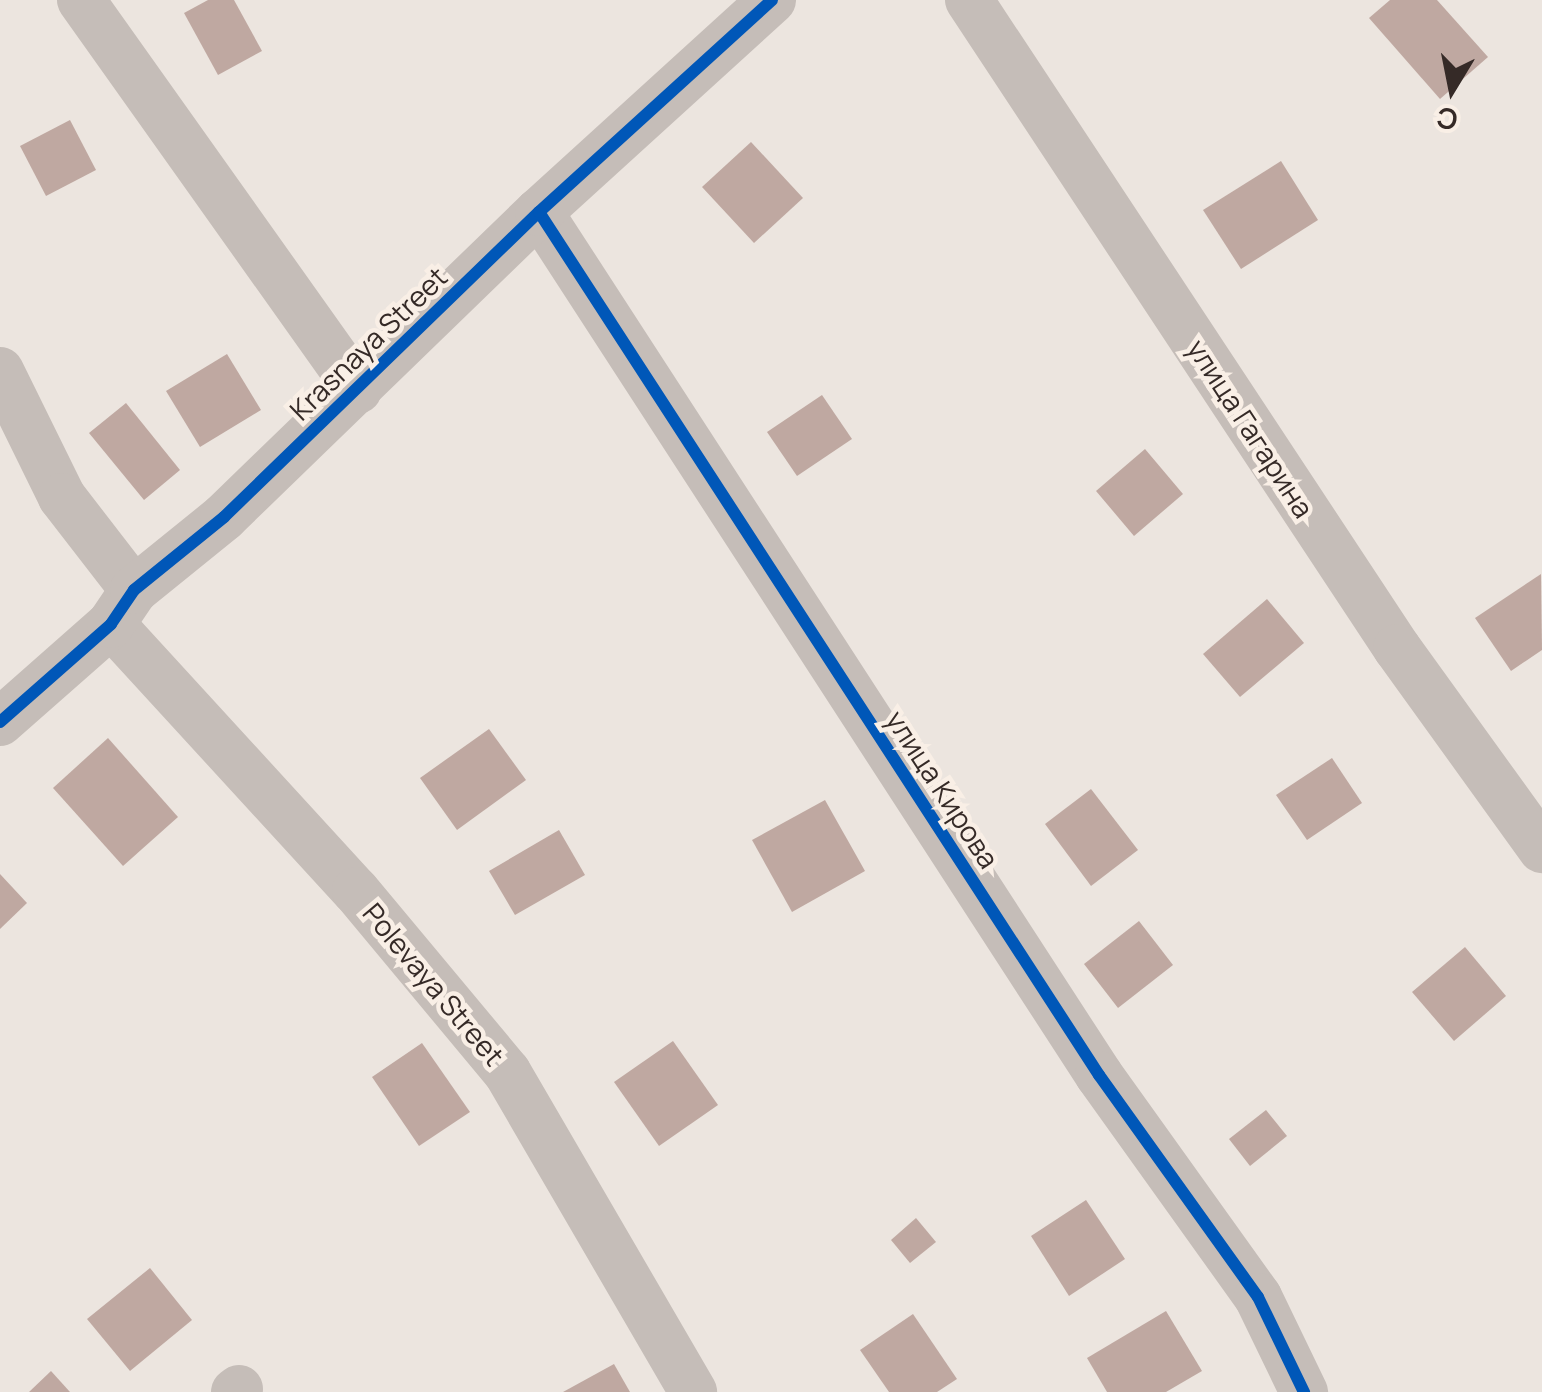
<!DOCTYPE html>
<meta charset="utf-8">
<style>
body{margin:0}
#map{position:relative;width:1542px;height:1392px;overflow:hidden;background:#ece5df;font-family:Manrope,sans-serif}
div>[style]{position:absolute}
.building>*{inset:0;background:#bfa8a1}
.minor>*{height:48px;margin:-24px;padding:0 24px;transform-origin:24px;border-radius:24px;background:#c5bdb8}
.cycleway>*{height:12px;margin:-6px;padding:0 6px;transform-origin:6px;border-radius:6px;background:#0057b8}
span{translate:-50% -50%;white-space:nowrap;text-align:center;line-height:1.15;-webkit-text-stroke:9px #f9efe6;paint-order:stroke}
.street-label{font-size:28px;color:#352a27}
.north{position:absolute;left:1402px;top:40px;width:100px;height:100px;-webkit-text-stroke:8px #f9efe6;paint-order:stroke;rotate:190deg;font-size:28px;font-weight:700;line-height:40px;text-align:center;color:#352a27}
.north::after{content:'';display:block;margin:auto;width:35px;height:45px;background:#352a27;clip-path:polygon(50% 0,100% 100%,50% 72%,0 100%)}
</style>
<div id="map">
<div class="building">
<div style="clip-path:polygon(208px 0,234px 0,262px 51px,218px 75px,184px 13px)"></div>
<div style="clip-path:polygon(1390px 0,1437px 0,1488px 57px,1440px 99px,1369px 18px)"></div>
<div style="clip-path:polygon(70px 120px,96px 170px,46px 196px,20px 146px)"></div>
<div style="clip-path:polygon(751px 142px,803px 198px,754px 243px,702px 187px)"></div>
<div style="clip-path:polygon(1281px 161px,1318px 220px,1241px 269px,1203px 210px)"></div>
<div style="clip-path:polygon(227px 354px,261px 410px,200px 447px,166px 391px)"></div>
<div style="clip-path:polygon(822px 395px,852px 439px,797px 476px,767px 432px)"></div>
<div style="clip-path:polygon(126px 403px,180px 470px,144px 500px,89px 433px)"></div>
<div style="clip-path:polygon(1145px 449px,1183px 494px,1134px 536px,1096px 491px)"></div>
<div style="clip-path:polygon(1541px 574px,1542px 650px,1511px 671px,1475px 618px)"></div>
<div style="clip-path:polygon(1267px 599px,1304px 643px,1240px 697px,1203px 654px)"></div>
<div style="clip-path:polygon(489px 729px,526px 780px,457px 830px,420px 778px)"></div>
<div style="clip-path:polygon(108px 738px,178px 817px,123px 866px,53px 788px)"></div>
<div style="clip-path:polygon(1332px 758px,1362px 803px,1307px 840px,1276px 795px)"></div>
<div style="clip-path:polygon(1091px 789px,1138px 850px,1091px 886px,1045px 824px)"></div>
<div style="clip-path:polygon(825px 800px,865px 871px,792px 912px,752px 840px)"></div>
<div style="clip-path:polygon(559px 830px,585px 875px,515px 915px,489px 871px)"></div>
<div style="clip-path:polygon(0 874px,27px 903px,0 929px)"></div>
<div style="clip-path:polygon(1139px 921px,1173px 965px,1118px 1008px,1084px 964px)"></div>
<div style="clip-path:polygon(1465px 947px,1506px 996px,1454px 1041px,1412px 992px)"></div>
<div style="clip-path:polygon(673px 1041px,718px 1105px,659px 1146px,614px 1082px)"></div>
<div style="clip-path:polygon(422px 1043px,470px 1112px,419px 1146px,372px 1077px)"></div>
<div style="clip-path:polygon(1266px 1110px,1287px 1136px,1250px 1166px,1229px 1139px)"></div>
<div style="clip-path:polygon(1086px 1200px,1125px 1259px,1069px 1296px,1031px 1236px)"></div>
<div style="clip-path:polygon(916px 1218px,936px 1242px,910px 1263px,891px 1240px)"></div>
<div style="clip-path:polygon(150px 1268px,192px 1320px,130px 1371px,87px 1319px)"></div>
<div style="clip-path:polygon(1166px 1311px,1202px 1371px,1166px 1392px,1107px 1392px,1087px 1358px)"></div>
<div style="clip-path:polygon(913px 1314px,957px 1379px,937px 1392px,889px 1392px,860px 1350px)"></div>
<div style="clip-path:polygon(614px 1364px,630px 1392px,563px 1392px)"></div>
<div style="clip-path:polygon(51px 1371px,70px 1392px,29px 1392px)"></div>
</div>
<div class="minor">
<div style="left:81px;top:0;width:478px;rotate:54.6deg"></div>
<div style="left:969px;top:0;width:777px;rotate:56.56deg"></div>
<div style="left:1397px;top:648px;width:248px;rotate:54.2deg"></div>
<div style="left:539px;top:212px;width:1029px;rotate:57.02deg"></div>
<div style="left:1099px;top:1075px;width:273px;rotate:54.4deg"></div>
<div style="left:1258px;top:1297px;width:106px;rotate:64.2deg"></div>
<div style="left:0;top:371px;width:140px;rotate:63.8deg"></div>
<div style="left:62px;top:497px;width:118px;rotate:52.3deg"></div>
<div style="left:111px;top:624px;width:362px;rotate:47.5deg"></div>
<div style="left:356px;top:891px;width:236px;rotate:50.2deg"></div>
<div style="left:507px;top:1072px;width:370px;rotate:59.8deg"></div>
<div style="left:0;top:722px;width:148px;rotate:-41.4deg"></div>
<div style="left:111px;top:624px;width:41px;rotate:-55.9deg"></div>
<div style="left:134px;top:590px;width:116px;rotate:-39deg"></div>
<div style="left:224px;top:517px;width:438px;rotate:-44.1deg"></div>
<div style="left:539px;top:212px;width:315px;rotate:-42.3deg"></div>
<div style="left:235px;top:1392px;width:5px;rotate:-37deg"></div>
</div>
<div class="cycleway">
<div style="left:539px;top:212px;width:1029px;rotate:57.02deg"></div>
<div style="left:1099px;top:1075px;width:273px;rotate:54.4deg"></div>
<div style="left:1258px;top:1297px;width:106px;rotate:64.2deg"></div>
<div style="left:0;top:722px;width:148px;rotate:-41.4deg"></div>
<div style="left:111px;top:624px;width:41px;rotate:-55.9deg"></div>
<div style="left:134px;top:590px;width:116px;rotate:-39deg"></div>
<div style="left:224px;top:517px;width:438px;rotate:-44.1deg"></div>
<div style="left:539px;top:212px;width:315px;rotate:-42.3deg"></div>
</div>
<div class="street-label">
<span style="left:368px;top:343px;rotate:-44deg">Krasnaya Street</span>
<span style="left:1251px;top:428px;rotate:57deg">улица Гагарина</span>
<span style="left:943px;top:789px;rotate:57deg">улица Кирова</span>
<span style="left:434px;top:984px;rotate:50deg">Polevaya Street</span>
</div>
<div class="north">С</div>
</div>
